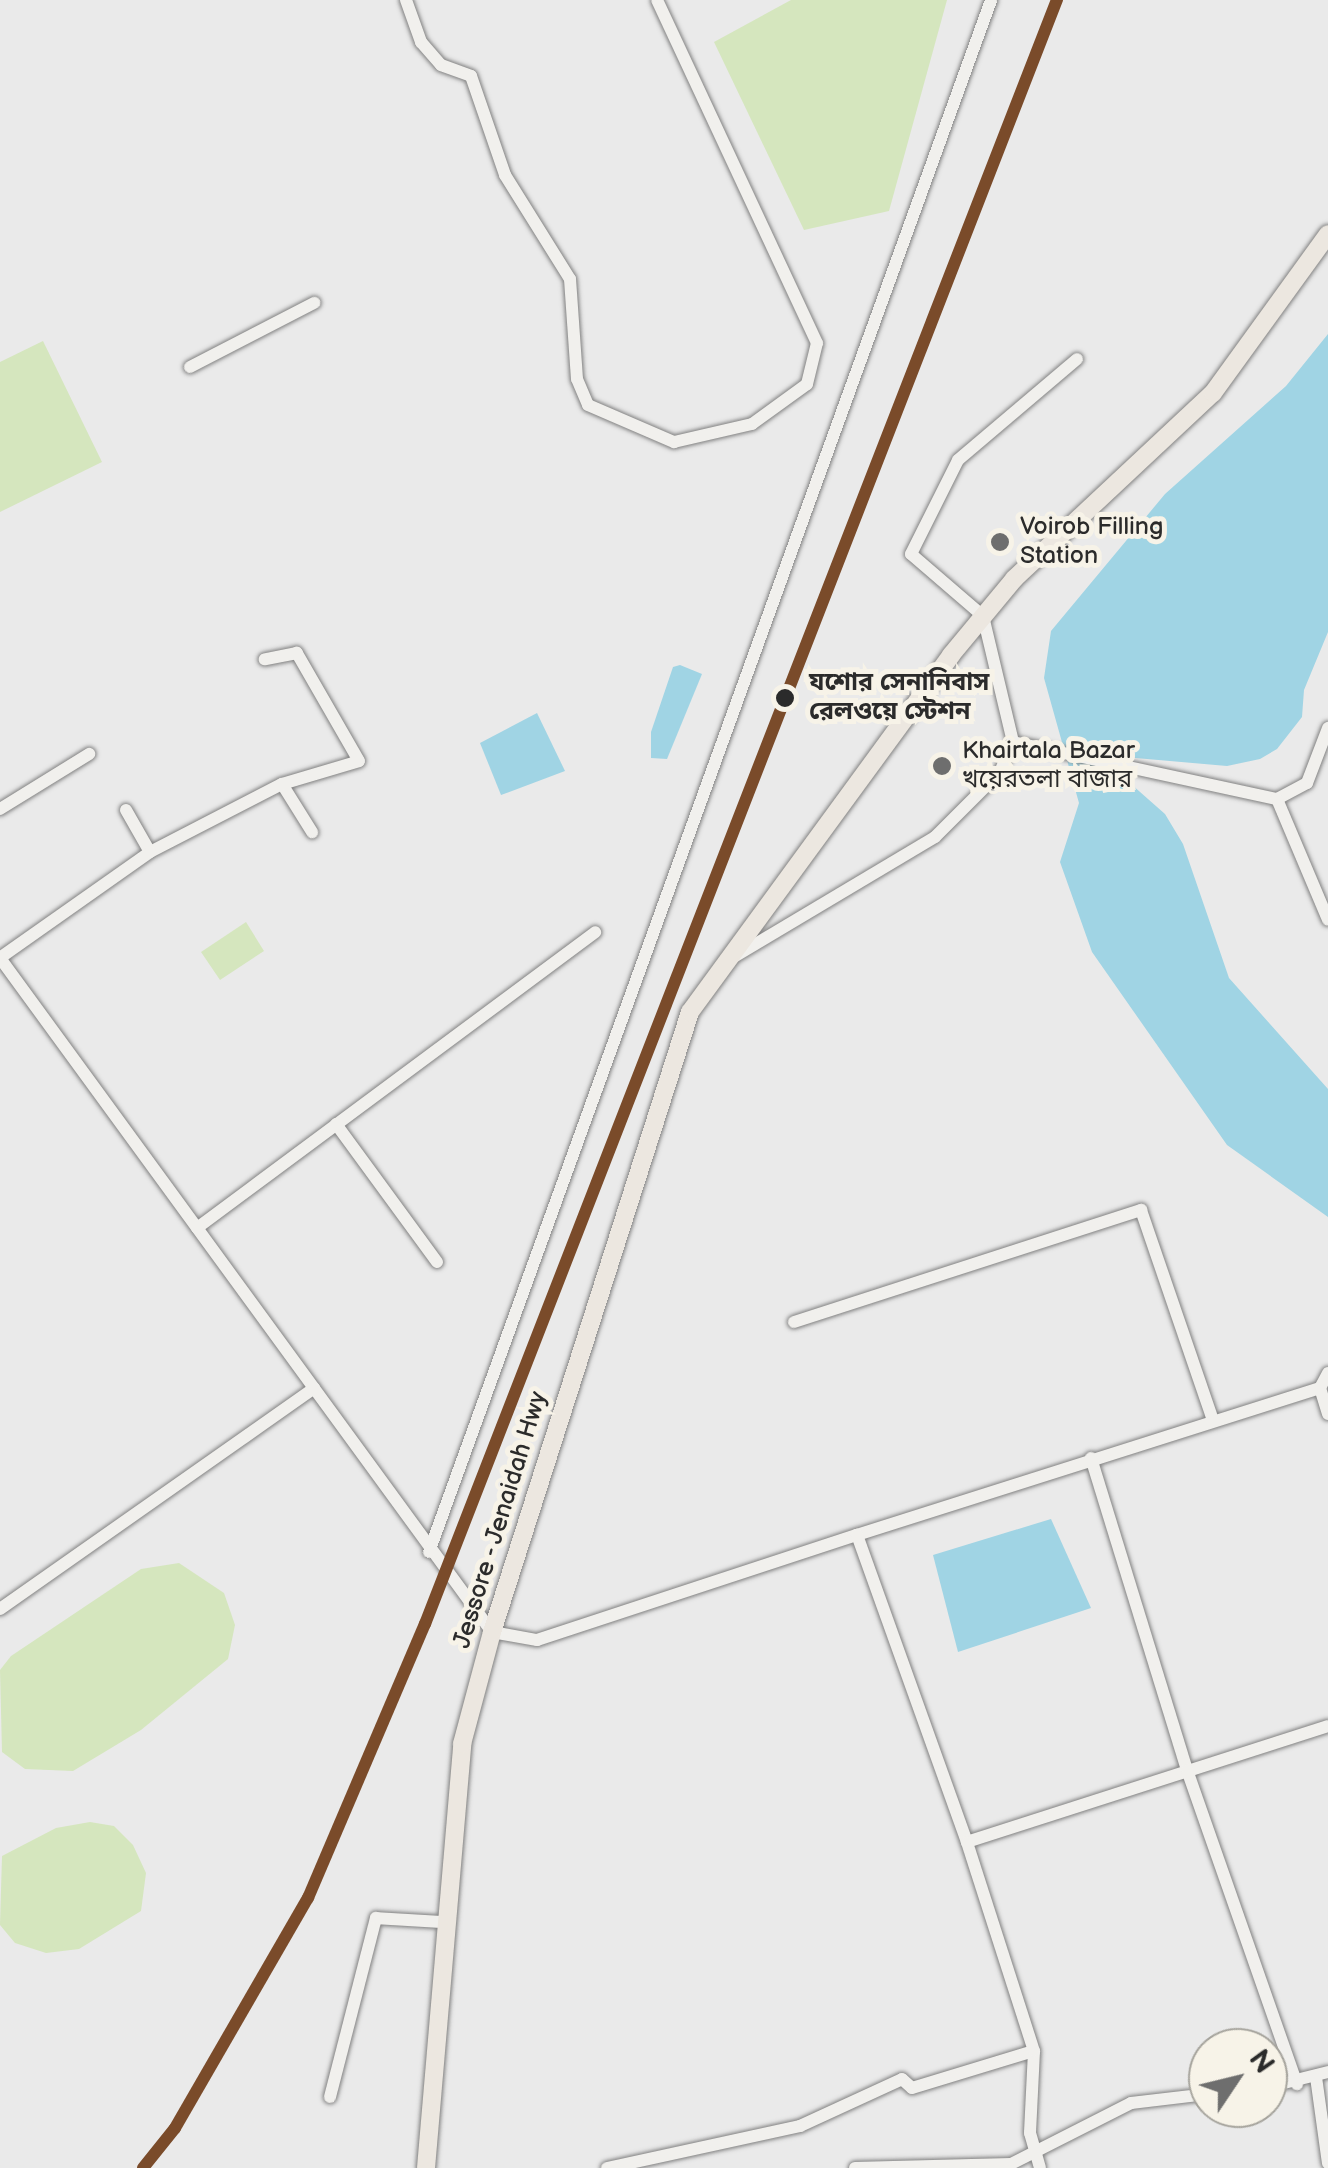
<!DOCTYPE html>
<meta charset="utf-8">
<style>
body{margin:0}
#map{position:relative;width:1328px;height:2168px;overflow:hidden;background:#eaeaea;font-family:"Balsamiq Sans","Noto Sans Bengali",sans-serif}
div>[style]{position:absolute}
.green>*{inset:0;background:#d5e6be}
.water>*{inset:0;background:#a0d4e4}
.roads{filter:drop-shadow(0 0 2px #818181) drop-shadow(0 0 2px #818181)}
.minor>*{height:12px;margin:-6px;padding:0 6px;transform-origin:6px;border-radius:6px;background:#f1f0ed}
.highway>*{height:18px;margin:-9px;padding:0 9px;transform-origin:9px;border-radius:9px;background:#ece7e0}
.rail-1>*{height:12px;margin:-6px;padding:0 6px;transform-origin:6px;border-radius:6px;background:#7a4b2a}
.dots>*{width:28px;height:28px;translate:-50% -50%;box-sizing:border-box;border:5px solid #f7f3e8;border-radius:50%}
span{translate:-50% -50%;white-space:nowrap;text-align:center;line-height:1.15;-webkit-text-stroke:10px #f7f3e8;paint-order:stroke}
.poi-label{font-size:25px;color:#2b2b2b}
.left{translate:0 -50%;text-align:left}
.stop-label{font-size:25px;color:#2b2b2b;font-weight:700}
.street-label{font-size:25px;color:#2b2b2b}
.north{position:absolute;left:1188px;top:2028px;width:100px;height:100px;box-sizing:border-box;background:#f7f3e8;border:2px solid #a5a39c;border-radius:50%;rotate:55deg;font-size:28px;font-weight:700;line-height:40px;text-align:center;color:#2b2b2b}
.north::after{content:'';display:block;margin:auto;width:35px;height:45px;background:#6e6e6e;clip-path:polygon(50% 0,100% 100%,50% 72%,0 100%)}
</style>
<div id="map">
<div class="green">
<div style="clip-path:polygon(791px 0,947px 0,889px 211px,804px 230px,714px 42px)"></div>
<div style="clip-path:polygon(43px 341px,102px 462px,0 512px,0 362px)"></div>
<div style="clip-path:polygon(246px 922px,264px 951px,220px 980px,201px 952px)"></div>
<div style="clip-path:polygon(179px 1563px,224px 1593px,235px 1625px,228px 1659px,141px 1730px,73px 1771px,25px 1769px,2px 1752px,0 1670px,11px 1656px,141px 1569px)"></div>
<div style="clip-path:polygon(90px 1822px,114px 1826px,133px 1845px,146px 1873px,141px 1911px,79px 1949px,46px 1953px,15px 1943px,0 1925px,2px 1856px,56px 1828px)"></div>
</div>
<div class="water">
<div style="clip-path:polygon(1328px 334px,1328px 632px,1304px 690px,1302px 717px,1277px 749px,1260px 759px,1227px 766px,1124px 757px,1114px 769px,1165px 814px,1183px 844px,1229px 978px,1328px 1089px,1328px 1217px,1227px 1145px,1092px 952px,1060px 862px,1079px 803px,1044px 678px,1051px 631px,1165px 494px,1286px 386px)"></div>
<div style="clip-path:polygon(680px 665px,702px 674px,667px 759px,651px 758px,651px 732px,673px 667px)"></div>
<div style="clip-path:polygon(537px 713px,565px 771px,501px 795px,480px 743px)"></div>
<div style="clip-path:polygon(1051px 1519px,1091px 1608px,958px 1652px,933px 1555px)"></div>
</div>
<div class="roads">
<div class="minor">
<div style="left:406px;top:0;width:45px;rotate:70.3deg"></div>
<div style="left:421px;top:42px;width:30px;rotate:49deg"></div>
<div style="left:441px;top:65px;width:32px;rotate:20deg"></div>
<div style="left:471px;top:76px;width:105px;rotate:71deg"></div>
<div style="left:505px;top:175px;width:123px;rotate:58deg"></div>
<div style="left:570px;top:279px;width:100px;rotate:86deg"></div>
<div style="left:577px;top:379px;width:28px;rotate:67deg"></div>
<div style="left:588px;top:405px;width:94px;rotate:23.3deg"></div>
<div style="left:674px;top:442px;width:80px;rotate:-13deg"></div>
<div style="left:752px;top:424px;width:68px;rotate:-36deg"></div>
<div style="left:807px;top:384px;width:42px;rotate:-76.3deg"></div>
<div style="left:817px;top:343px;width:378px;rotate:-115deg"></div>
<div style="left:190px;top:367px;width:140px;rotate:-27.3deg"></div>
<div style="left:1013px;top:742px;width:270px;rotate:12.2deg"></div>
<div style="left:1277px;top:799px;width:34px;rotate:-28deg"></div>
<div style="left:1307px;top:783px;width:59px;rotate:-69.1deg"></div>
<div style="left:282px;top:784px;width:57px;rotate:58deg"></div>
<div style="left:1277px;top:799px;width:131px;rotate:67.1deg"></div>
<div style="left:0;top:809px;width:105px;rotate:-31.7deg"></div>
<div style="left:126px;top:810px;width:48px;rotate:60.3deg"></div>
<div style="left:150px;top:852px;width:148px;rotate:-27.3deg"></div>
<div style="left:282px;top:784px;width:80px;rotate:-16.6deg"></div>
<div style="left:359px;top:761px;width:125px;rotate:-119.9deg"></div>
<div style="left:297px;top:653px;width:33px;rotate:169deg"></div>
<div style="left:150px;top:852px;width:184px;rotate:144.8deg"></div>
<div style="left:0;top:958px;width:834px;rotate:53.87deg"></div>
<div style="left:492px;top:1632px;width:46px;rotate:10.1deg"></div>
<div style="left:537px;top:1640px;width:337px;rotate:-18.2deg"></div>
<div style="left:732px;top:958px;width:236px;rotate:-30.8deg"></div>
<div style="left:935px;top:837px;width:92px;rotate:-45deg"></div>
<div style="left:1000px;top:772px;width:33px;rotate:-67deg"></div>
<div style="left:1013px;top:742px;width:130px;rotate:-103.4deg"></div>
<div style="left:983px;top:616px;width:95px;rotate:-139.3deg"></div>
<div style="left:911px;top:554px;width:105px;rotate:-63.4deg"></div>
<div style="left:958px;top:460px;width:156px;rotate:-40.3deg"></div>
<div style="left:336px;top:1124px;width:171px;rotate:53.8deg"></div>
<div style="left:197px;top:1228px;width:496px;rotate:-36.6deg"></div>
<div style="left:794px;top:1322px;width:365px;rotate:-17.9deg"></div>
<div style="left:1141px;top:1210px;width:222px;rotate:71.1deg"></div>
<div style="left:1320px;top:1388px;width:17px;rotate:-62deg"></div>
<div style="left:1328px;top:1414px;width:27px;rotate:-107deg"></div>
<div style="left:1320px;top:1388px;width:486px;rotate:162.4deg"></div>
<div style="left:857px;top:1535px;width:326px;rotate:70.3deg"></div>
<div style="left:967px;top:1842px;width:379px;rotate:-17.8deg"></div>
<div style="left:1091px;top:1458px;width:326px;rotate:72.9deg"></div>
<div style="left:1187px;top:1770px;width:333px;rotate:70.7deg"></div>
<div style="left:429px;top:1552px;width:1651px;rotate:-70.09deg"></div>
<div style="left:0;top:1609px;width:384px;rotate:-35.1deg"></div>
<div style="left:1034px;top:2051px;width:82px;rotate:92.8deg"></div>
<div style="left:1030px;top:2133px;width:36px;rotate:74deg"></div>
<div style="left:1316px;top:2077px;width:87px;rotate:82.1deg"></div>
<div style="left:1268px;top:2087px;width:62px;rotate:-14deg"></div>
<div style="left:330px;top:2097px;width:185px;rotate:-75.6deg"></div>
<div style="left:376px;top:1918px;width:68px;rotate:3.4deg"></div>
<div style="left:607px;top:2168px;width:198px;rotate:-12.3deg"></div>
<div style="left:800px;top:2126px;width:112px;rotate:-24.7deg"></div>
<div style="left:902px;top:2079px;width:13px;rotate:42deg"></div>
<div style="left:912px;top:2088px;width:127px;rotate:-16.9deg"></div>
<div style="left:1034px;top:2051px;width:219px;rotate:-107.8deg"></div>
<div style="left:855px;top:2168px;width:156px;rotate:-1.5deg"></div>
<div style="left:1011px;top:2164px;width:135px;rotate:-26.9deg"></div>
<div style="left:1131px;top:2103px;width:78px;rotate:-6.7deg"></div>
</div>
<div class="highway">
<div style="left:426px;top:2168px;width:426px;rotate:-85.1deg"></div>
<div style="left:462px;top:1744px;width:116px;rotate:-75deg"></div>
<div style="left:492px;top:1632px;width:651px;rotate:-72.29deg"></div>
<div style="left:690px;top:1012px;width:442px;rotate:-53.8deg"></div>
<div style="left:951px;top:655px;width:99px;rotate:-50.3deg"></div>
<div style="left:1014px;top:579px;width:272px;rotate:-43.1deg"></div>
<div style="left:1213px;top:393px;width:196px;rotate:-54.1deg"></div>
</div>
</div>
<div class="rail-1">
<div style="left:143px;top:2168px;width:51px;rotate:-51.3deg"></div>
<div style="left:175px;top:2128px;width:266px;rotate:-60deg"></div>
<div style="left:308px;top:1898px;width:298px;rotate:-66.9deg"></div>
<div style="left:425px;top:1624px;width:1743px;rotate:-68.74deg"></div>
</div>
<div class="dots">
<div style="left:1000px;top:542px;background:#6e6e6e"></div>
<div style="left:785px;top:698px;background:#2b2b2b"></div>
<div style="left:942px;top:766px;background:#6e6e6e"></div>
</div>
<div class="poi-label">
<span class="left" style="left:1020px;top:542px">Voirob Filling<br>Station</span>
<span class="left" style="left:962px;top:766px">Khairtala Bazar<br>খয়েরতলা বাজার</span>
</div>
<div class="stop-label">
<span class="left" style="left:809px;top:698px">যশোর সেনানিবাস<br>রেলওয়ে স্টেশন</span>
</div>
<div class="street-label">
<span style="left:501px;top:1520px;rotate:-73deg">Jessore - Jenaidah Hwy</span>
</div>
<div class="north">N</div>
</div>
